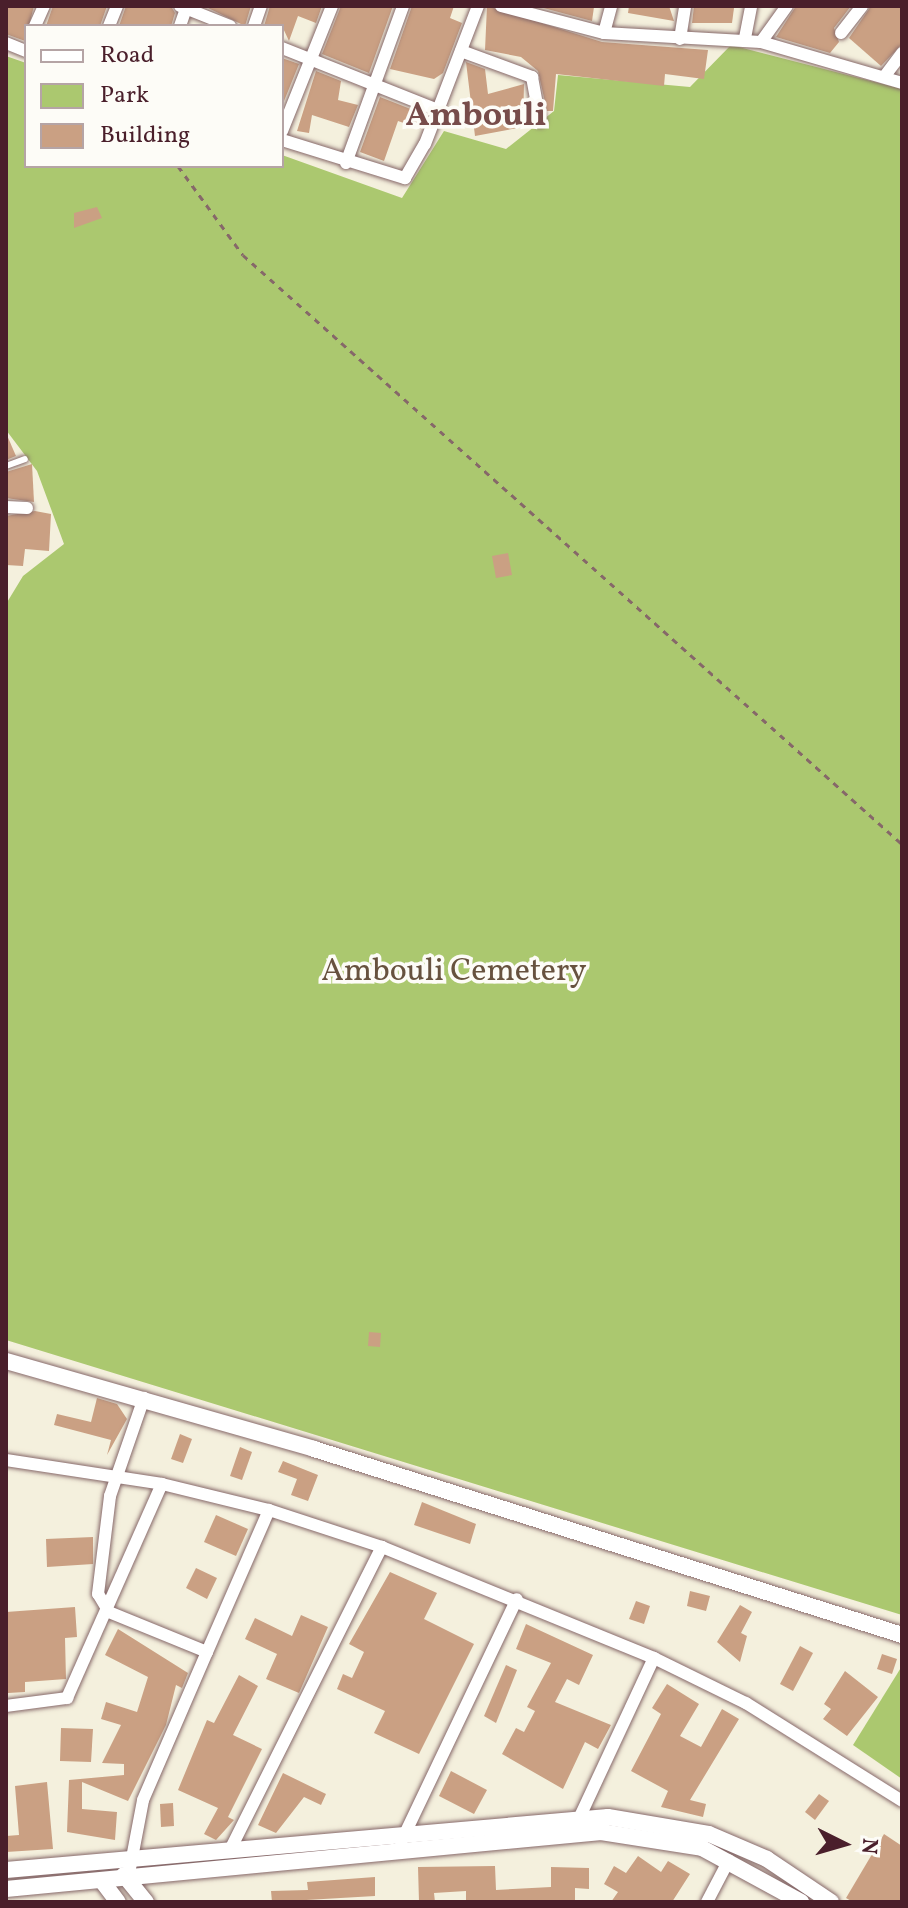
<!DOCTYPE html>
<style>
body{margin:0}
#map{position:relative;width:908px;height:1908px;overflow:hidden;background:#f4f0dd;font-family:Vollkorn,serif}
div>[style]{position:absolute}
.green>*{inset:0;background:#abc86f}
.building>*{inset:0;background:#caa083}
.path>*{height:3px;margin-top:-1.5px;transform-origin:0;background:repeating-linear-gradient(90deg,#866869 0 6px,transparent 0 12px)}
.roads{filter:drop-shadow(0 0 2px #866869) drop-shadow(0 0 2px #866869)}
.service>*{height:6px;margin:-3px;padding:0 3px;transform-origin:3px;border-radius:3px;background:#fff}
.minor>*{height:12px;margin:-6px;padding:0 6px;transform-origin:6px;border-radius:6px;background:#fff}
.tertiary>*{height:16px;margin:-8px;padding:0 8px;transform-origin:8px;border-radius:8px;background:#fff}
span{translate:-50% -50%;white-space:nowrap;text-align:center;line-height:1.15;-webkit-text-stroke:7px #fdfcf7;paint-order:stroke}
.park-label{font-size:32px;color:#67523f}
.neighbourhood-label{font-size:34px;color:#774c4a;font-weight:700}
.frame{position:absolute;inset:0;border:8px solid #4a1f2b;pointer-events:none}
.legend{position:absolute;left:24px;top:24px;width:260px;height:144px;box-sizing:border-box;background:#fdfcf7;border:2px solid #b5a4a5;margin:0;padding:10px 14px;list-style:none;font-size:24px;color:#4a1f2b}
.legend li{display:flex;align-items:center;gap:16px;height:40px}
.legend b{width:40px;border:2px solid #b5a4a5}
.north{position:absolute;left:804px;top:1804px;width:80px;height:80px;-webkit-text-stroke:6px #fdfcf7;paint-order:stroke;rotate:95deg;font-size:22px;font-weight:700;line-height:32px;text-align:center;color:#4a1f2b}
.north::after{content:'';display:block;margin:auto;width:28px;height:36px;background:#4a1f2b;clip-path:polygon(50% 0,100% 100%,50% 72%,0 100%)}
</style>
<div id="map">
<div class="green">
<div style="clip-path:polygon(731px 45px,902px 89px,902px 1615px,6px 1340px,6px 604px,23px 576px,64px 544px,37px 471px,6px 430px,6px 56px,26px 63px,26px 166px,282px 166px,282px 155px,402px 198px,444px 131px,506px 149px,554px 111px,558px 75px,690px 87px)"></div>
<div style="clip-path:polygon(902px 1666px,902px 1779px,853px 1745px)"></div>
</div>
<div class="building">
<div style="clip-path:polygon(6px 6px,34px 6px,25px 41px,6px 34px)"></div>
<div style="clip-path:polygon(53px 6px,107px 6px,100px 26px,46px 26px)"></div>
<div style="clip-path:polygon(126px 6px,171px 6px,175px 13px,171px 26px,119px 26px)"></div>
<div style="clip-path:polygon(204px 6px,251px 6px,245px 26px)"></div>
<div style="clip-path:polygon(270px 6px,322px 6px,316px 23px,298px 16px,289px 41px,282px 26px,264px 26px)"></div>
<div style="clip-path:polygon(341px 6px,393px 6px,369px 73px,322px 54px)"></div>
<div style="clip-path:polygon(412px 6px,454px 6px,450px 18px,462px 23px,443px 73px,434px 79px,390px 69px)"></div>
<div style="clip-path:polygon(487px 6px,602px 42px,708px 50px,704px 79px,665px 74px,664px 86px,556px 74px,553px 111px,547px 111px,538px 71px,521px 57px,485px 50px)"></div>
<div style="clip-path:polygon(536px 6px,594px 7px,592px 21px)"></div>
<div style="clip-path:polygon(629px 6px,669px 6px,674px 21px,628px 13px)"></div>
<div style="clip-path:polygon(694px 6px,734px 8px,732px 23px,692px 23px)"></div>
<div style="clip-path:polygon(796px 6px,851px 6px,834px 28px,839px 42px,830px 53px,776px 37px)"></div>
<div style="clip-path:polygon(871px 6px,902px 6px,902px 44px,881px 66px,849px 38px)"></div>
<div style="clip-path:polygon(282px 58px,299px 64px,282px 106px)"></div>
<div style="clip-path:polygon(466px 62px,485px 69px,488px 94px,524px 84px,523px 127px,475px 136px)"></div>
<div style="clip-path:polygon(316px 71px,341px 81px,338px 100px,358px 105px,349px 127px,312px 115px,309px 133px,297px 131px)"></div>
<div style="clip-path:polygon(380px 97px,426px 115px,421px 129px,398px 121px,384px 161px,360px 152px)"></div>
<div style="clip-path:polygon(97px 207px,102px 218px,74px 228px,74px 213px)"></div>
<div style="clip-path:polygon(6px 433px,16px 456px,6px 460px)"></div>
<div style="clip-path:polygon(32px 464px,34px 502px,6px 498px,6px 472px)"></div>
<div style="clip-path:polygon(35px 511px,51px 514px,49px 551px,25px 549px,23px 566px,6px 565px,6px 516px)"></div>
<div style="clip-path:polygon(508px 553px,512px 575px,496px 578px,492px 556px)"></div>
<div style="clip-path:polygon(369px 1332px,381px 1333px,380px 1347px,368px 1346px)"></div>
<div style="clip-path:polygon(97px 1398px,117px 1404px,127px 1419px,107px 1455px,111px 1440px,54px 1425px,57px 1414px,91px 1422px)"></div>
<div style="clip-path:polygon(180px 1434px,192px 1439px,183px 1463px,171px 1459px)"></div>
<div style="clip-path:polygon(240px 1447px,252px 1452px,242px 1480px,230px 1476px)"></div>
<div style="clip-path:polygon(283px 1461px,318px 1475px,308px 1501px,291px 1495px,297px 1479px,278px 1472px)"></div>
<div style="clip-path:polygon(422px 1502px,476px 1524px,470px 1544px,414px 1525px)"></div>
<div style="clip-path:polygon(216px 1515px,248px 1529px,236px 1556px,204px 1542px)"></div>
<div style="clip-path:polygon(93px 1537px,93px 1564px,47px 1567px,46px 1539px)"></div>
<div style="clip-path:polygon(196px 1568px,217px 1578px,207px 1599px,186px 1588px)"></div>
<div style="clip-path:polygon(390px 1572px,437px 1593px,424px 1619px,474px 1644px,419px 1754px,374px 1733px,385px 1711px,337px 1689px,343px 1674px,352px 1678px,364px 1652px,349px 1644px)"></div>
<div style="clip-path:polygon(690px 1591px,710px 1596px,706px 1611px,687px 1606px)"></div>
<div style="clip-path:polygon(636px 1601px,650px 1606px,644px 1624px,629px 1619px)"></div>
<div style="clip-path:polygon(740px 1605px,752px 1612px,741px 1633px,747px 1636px,740px 1662px,717px 1642px)"></div>
<div style="clip-path:polygon(75px 1607px,77px 1637px,65px 1638px,66px 1679px,25px 1682px,25px 1692px,8px 1693px,6px 1612px)"></div>
<div style="clip-path:polygon(301px 1615px,328px 1627px,299px 1693px,266px 1679px,277px 1654px,245px 1639px,255px 1618px,292px 1636px)"></div>
<div style="clip-path:polygon(526px 1624px,593px 1655px,579px 1685px,567px 1679px,555px 1702px,611px 1725px,598px 1749px,585px 1742px,563px 1789px,502px 1754px,516px 1728px,524px 1732px,535px 1711px,527px 1707px,551px 1663px,516px 1649px)"></div>
<div style="clip-path:polygon(118px 1629px,188px 1673px,182px 1688px,176px 1685px,166px 1725px,128px 1801px,82px 1782px,82px 1809px,117px 1812px,115px 1840px,67px 1832px,69px 1780px,124px 1775px,124px 1764px,102px 1763px,121px 1725px,101px 1719px,106px 1702px,137px 1712px,148px 1677px,105px 1655px)"></div>
<div style="clip-path:polygon(800px 1646px,813px 1653px,793px 1691px,780px 1684px)"></div>
<div style="clip-path:polygon(882px 1654px,897px 1659px,892px 1674px,877px 1669px)"></div>
<div style="clip-path:polygon(506px 1665px,517px 1670px,496px 1723px,484px 1716px)"></div>
<div style="clip-path:polygon(845px 1671px,878px 1697px,847px 1736px,823px 1719px,831px 1709px,824px 1704px)"></div>
<div style="clip-path:polygon(239px 1675px,258px 1686px,233px 1735px,262px 1749px,228px 1817px,234px 1820px,216px 1840px,204px 1834px,218px 1808px,178px 1790px,207px 1720px,214px 1723px)"></div>
<div style="clip-path:polygon(667px 1684px,699px 1704px,680px 1736px,701px 1747px,722px 1709px,739px 1719px,690px 1800px,706px 1804px,703px 1817px,661px 1807px,668px 1791px,631px 1771px,661px 1714px,652px 1708px)"></div>
<div style="clip-path:polygon(61px 1728px,93px 1729px,91px 1762px,60px 1761px)"></div>
<div style="clip-path:polygon(451px 1771px,487px 1790px,474px 1814px,439px 1796px)"></div>
<div style="clip-path:polygon(283px 1773px,326px 1794px,321px 1805px,304px 1797px,276px 1833px,258px 1825px)"></div>
<div style="clip-path:polygon(47px 1782px,53px 1849px,6px 1852px,6px 1836px,19px 1835px,15px 1786px)"></div>
<div style="clip-path:polygon(819px 1794px,829px 1801px,815px 1820px,805px 1812px)"></div>
<div style="clip-path:polygon(173px 1803px,174px 1826px,161px 1827px,160px 1804px)"></div>
<div style="clip-path:polygon(884px 1834px,902px 1846px,902px 1902px,853px 1902px,846px 1898px)"></div>
<div style="clip-path:polygon(638px 1856px,661px 1872px,668px 1861px,690px 1874px,672px 1902px,611px 1902px,618px 1892px,604px 1884px,614px 1866px,626px 1873px)"></div>
<div style="clip-path:polygon(495px 1866px,496px 1890px,551px 1887px,551px 1867px,589px 1868px,589px 1889px,575px 1888px,575px 1902px,466px 1902px,466px 1891px,434px 1893px,435px 1902px,419px 1902px,418px 1867px)"></div>
<div style="clip-path:polygon(375px 1877px,375px 1896px,272px 1902px,271px 1891px,308px 1890px,307px 1882px)"></div>
</div>
<div class="path">
<div style="left:178px;top:166px;width:110px;rotate:53.9deg"></div>
<div style="left:243px;top:255px;width:884px;rotate:41.79deg"></div>
</div>
<div class="roads">
<div class="service">
<div style="left:6px;top:466px;width:20px;rotate:-20deg"></div>
</div>
<div class="minor">
<div style="left:180px;top:6px;width:54px;rotate:21.8deg"></div>
<div style="left:501px;top:6px;width:106px;rotate:14.7deg"></div>
<div style="left:604px;top:33px;width:157px;rotate:3.3deg"></div>
<div style="left:761px;top:42px;width:44px;rotate:-54.2deg"></div>
<div style="left:35px;top:26px;width:22px;rotate:-66deg"></div>
<div style="left:109px;top:26px;width:22px;rotate:-68deg"></div>
<div style="left:180px;top:26px;width:21px;rotate:-71deg"></div>
<div style="left:254px;top:26px;width:21px;rotate:-71deg"></div>
<div style="left:604px;top:33px;width:28px;rotate:-75deg"></div>
<div style="left:841px;top:33px;width:34px;rotate:-52deg"></div>
<div style="left:745px;top:38px;width:33px;rotate:-79deg"></div>
<div style="left:680px;top:39px;width:33px;rotate:-81deg"></div>
<div style="left:761px;top:42px;width:147px;rotate:16.2deg"></div>
<div style="left:6px;top:43px;width:22px;rotate:22deg"></div>
<div style="left:282px;top:48px;width:168px;rotate:21.7deg"></div>
<div style="left:461px;top:51px;width:76px;rotate:20.1deg"></div>
<div style="left:532px;top:77px;width:45px;rotate:79.7deg"></div>
<div style="left:884px;top:77px;width:30px;rotate:-53deg"></div>
<div style="left:282px;top:131px;width:135px;rotate:-68.2deg"></div>
<div style="left:282px;top:140px;width:129px;rotate:17.2deg"></div>
<div style="left:405px;top:178px;width:39px;rotate:-60deg"></div>
<div style="left:425px;top:144px;width:148px;rotate:-69deg"></div>
<div style="left:346px;top:163px;width:167px;rotate:-70deg"></div>
<div style="left:6px;top:507px;width:21px;rotate:3deg"></div>
<div style="left:6px;top:1460px;width:158px;rotate:8.7deg"></div>
<div style="left:162px;top:1484px;width:110px;rotate:13.7deg"></div>
<div style="left:269px;top:1510px;width:155px;rotate:113.6deg"></div>
<div style="left:269px;top:1510px;width:119px;rotate:18.1deg"></div>
<div style="left:382px;top:1547px;width:294px;rotate:22.2deg"></div>
<div style="left:654px;top:1658px;width:102px;rotate:26.1deg"></div>
<div style="left:746px;top:1703px;width:184px;rotate:32.1deg"></div>
<div style="left:6px;top:1706px;width:62px;rotate:-7.5deg"></div>
<div style="left:67px;top:1698px;width:234px;rotate:-66.1deg"></div>
<div style="left:576px;top:1825px;width:184px;rotate:-65deg"></div>
<div style="left:401px;top:1842px;width:269px;rotate:-64.5deg"></div>
<div style="left:231px;top:1848px;width:337px;rotate:-63.4deg"></div>
<div style="left:128px;top:1879px;width:80px;rotate:-79.2deg"></div>
<div style="left:143px;top:1800px;width:161px;rotate:-66.6deg"></div>
<div style="left:207px;top:1652px;width:106px;rotate:-157.8deg"></div>
<div style="left:109px;top:1612px;width:21px;rotate:-121deg"></div>
<div style="left:98px;top:1594px;width:99px;rotate:-83deg"></div>
<div style="left:110px;top:1496px;width:104px;rotate:-70.9deg"></div>
<div style="left:707px;top:1902px;width:47px;rotate:-62.4deg"></div>
</div>
<div class="tertiary">
<div style="left:6px;top:1361px;width:320px;rotate:15.9deg"></div>
<div style="left:314px;top:1449px;width:617px;rotate:17.55deg"></div>
<div style="left:6px;top:1870px;width:604px;rotate:-5.03deg"></div>
<div style="left:608px;top:1817px;width:102px;rotate:9.6deg"></div>
<div style="left:709px;top:1834px;width:63px;rotate:23.3deg"></div>
<div style="left:767px;top:1859px;width:77px;rotate:33.9deg"></div>
<div style="left:124px;top:1875px;width:35px;rotate:51deg"></div>
<div style="left:102px;top:1881px;width:26px;rotate:53deg"></div>
<div style="left:6px;top:1889px;width:598px;rotate:-5.47deg"></div>
<div style="left:601px;top:1832px;width:102px;rotate:9deg"></div>
<div style="left:702px;top:1848px;width:113px;rotate:28.6deg"></div>
</div>
</div>
<div class="park-label">
<span style="left:454px;top:972px">Ambouli Cemetery</span>
</div>
<div class="neighbourhood-label">
<span style="left:476px;top:117px">Ambouli</span>
</div>
<div class="frame"></div>
<ul class="legend">
<li><b style="height:10px;background:#fff"></b>Road</li>
<li><b style="height:22px;background:#abc86f"></b>Park</li>
<li><b style="height:22px;background:#caa083"></b>Building</li>
</ul>
<div class="north">N</div>
</div>
